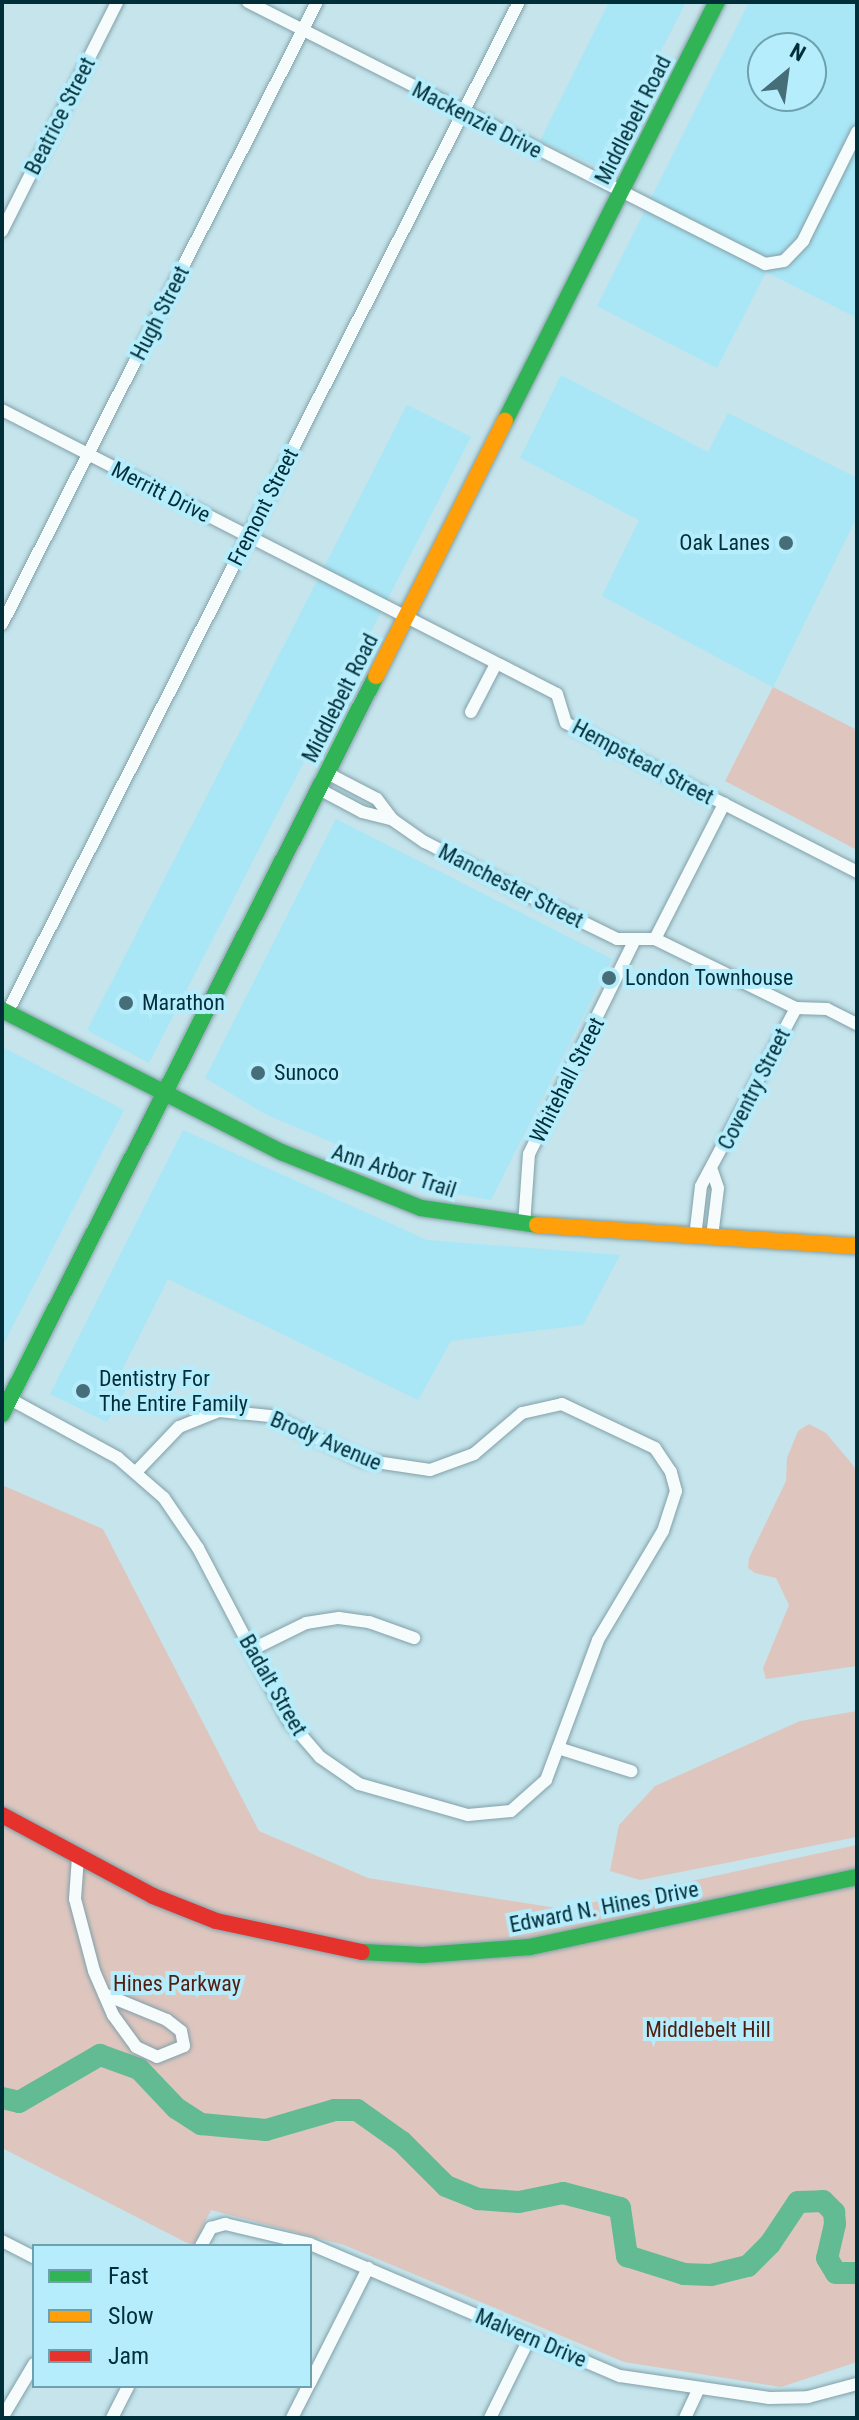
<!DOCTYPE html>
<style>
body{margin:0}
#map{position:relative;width:859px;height:2420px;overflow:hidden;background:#c5e4ec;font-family:"Roboto Condensed",sans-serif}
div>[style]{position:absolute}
.built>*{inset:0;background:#a9e6f6}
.green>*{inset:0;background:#dec6bf}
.river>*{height:22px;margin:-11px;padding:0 11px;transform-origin:11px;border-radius:11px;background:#62bb93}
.roads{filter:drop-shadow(0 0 2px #82a0a7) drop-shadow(0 0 2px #82a0a7)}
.street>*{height:12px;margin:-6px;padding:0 6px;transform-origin:6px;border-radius:6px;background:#f6fbfc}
.fast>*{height:16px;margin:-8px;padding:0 8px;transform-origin:8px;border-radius:8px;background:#30b455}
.slow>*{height:16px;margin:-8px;padding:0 8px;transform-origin:8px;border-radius:8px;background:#ff9f0a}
.jam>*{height:16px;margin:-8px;padding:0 8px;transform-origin:8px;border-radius:8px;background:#e5322d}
.dots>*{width:22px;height:22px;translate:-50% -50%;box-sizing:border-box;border:4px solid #b5edfc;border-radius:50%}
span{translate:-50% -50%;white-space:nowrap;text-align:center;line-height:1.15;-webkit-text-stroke:8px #b5edfc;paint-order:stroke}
.street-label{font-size:22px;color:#002f39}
.poi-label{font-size:22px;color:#002f39}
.right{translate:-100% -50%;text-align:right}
.left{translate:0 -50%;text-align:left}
.park-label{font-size:22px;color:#511f11}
.frame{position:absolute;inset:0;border:4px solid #002f39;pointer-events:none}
.legend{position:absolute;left:32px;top:2244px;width:280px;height:144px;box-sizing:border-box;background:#b5edfc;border:2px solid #6da1ae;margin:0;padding:10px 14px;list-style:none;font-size:24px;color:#002f39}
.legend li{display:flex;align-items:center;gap:16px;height:40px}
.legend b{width:40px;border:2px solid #6da1ae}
.north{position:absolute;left:747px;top:32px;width:80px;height:80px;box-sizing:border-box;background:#b5edfc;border:2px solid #6da1ae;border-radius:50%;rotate:29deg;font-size:22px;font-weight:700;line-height:32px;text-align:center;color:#002f39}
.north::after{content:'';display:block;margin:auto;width:28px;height:36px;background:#456e78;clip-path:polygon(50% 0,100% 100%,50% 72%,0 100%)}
</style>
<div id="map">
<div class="built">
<div style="clip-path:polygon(609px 2px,686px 2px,601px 168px,540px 141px)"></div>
<div style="clip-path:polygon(evenodd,749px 2px,857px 2px,857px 318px,766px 272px,717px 368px,597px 306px,749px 2px,763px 48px,811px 48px,811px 96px,763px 96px,763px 48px)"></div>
<div style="clip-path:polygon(561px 375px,708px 452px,728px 413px,857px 478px,857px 517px,773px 687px,602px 596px,639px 520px,520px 458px)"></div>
<div style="clip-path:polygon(407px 405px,471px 437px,149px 1063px,87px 1030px)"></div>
<div style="clip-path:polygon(336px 819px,612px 959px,491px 1200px,455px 1194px,267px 1115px,205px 1078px)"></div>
<div style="clip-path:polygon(2px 1047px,124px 1110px,2px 1347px)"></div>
<div style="clip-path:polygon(183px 1130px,427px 1240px,620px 1255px,583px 1325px,451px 1341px,418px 1400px,168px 1279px,118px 1378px,131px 1381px,107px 1422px,50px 1394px)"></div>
</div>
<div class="green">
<div style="clip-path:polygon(773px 687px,857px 730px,857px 850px,725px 781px)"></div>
<div style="clip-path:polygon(809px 1424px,826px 1433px,857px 1470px,857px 1666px,766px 1679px,763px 1668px,789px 1605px,776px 1578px,755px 1573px,748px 1568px,749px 1558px,786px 1481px,787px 1458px,798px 1431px)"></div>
<div style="clip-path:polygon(2px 1485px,103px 1529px,259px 1831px,368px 1878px,562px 1909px,857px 1845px,857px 2362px,781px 2387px,624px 2362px,344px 2245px,211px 2210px,193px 2246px,2px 2148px)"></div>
<div style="clip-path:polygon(857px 1711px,857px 1837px,640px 1880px,610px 1871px,619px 1825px,655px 1786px,800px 1721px)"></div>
</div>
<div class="river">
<div style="left:2px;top:2098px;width:17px;rotate:13deg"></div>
<div style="left:19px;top:2102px;width:94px;rotate:-30.1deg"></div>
<div style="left:100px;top:2055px;width:41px;rotate:19.7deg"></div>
<div style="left:139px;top:2069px;width:54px;rotate:46.5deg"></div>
<div style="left:176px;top:2108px;width:30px;rotate:33deg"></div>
<div style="left:201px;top:2124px;width:65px;rotate:5.3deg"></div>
<div style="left:266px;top:2130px;width:72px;rotate:-16.2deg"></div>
<div style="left:335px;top:2110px;width:22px"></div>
<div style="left:357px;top:2110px;width:55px;rotate:35.4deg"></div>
<div style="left:402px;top:2142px;width:62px;rotate:45deg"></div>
<div style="left:446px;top:2186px;width:35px;rotate:22deg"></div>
<div style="left:478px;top:2199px;width:41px;rotate:4.2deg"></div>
<div style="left:519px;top:2202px;width:45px;rotate:-11.6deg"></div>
<div style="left:563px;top:2193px;width:59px;rotate:14.7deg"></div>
<div style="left:620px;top:2208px;width:49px;rotate:81.7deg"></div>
<div style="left:627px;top:2256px;width:60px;rotate:17.5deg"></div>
<div style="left:684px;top:2274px;width:27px;rotate:2deg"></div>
<div style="left:711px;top:2275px;width:38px;rotate:-14deg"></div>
<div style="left:748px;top:2266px;width:31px;rotate:-45deg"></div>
<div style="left:770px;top:2244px;width:50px;rotate:-56.3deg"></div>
<div style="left:798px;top:2202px;width:25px;rotate:-2deg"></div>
<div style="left:823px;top:2201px;width:16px;rotate:45deg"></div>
<div style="left:834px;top:2212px;width:12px;rotate:85deg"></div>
<div style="left:835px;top:2224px;width:35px;rotate:103deg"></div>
<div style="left:827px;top:2258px;width:17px;rotate:59deg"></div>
<div style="left:836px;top:2273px;width:21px"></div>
</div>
<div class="roads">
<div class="street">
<div style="left:248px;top:2px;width:580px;rotate:26.87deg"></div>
<div style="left:765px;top:264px;width:19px;rotate:-9deg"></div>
<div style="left:784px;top:261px;width:28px;rotate:-46deg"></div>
<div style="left:803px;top:241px;width:122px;rotate:-63.6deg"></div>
<div style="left:2px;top:231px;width:256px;rotate:-63.3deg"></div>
<div style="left:2px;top:410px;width:623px;rotate:27.1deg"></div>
<div style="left:557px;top:694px;width:30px;rotate:73deg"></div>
<div style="left:566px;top:723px;width:327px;rotate:27.1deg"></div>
<div style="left:2px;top:624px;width:697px;rotate:-63.14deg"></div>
<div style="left:471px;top:712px;width:54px;rotate:-62.5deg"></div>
<div style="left:327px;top:773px;width:56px;rotate:27.5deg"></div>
<div style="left:377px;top:799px;width:26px;rotate:53deg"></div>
<div style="left:393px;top:820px;width:39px;rotate:35deg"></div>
<div style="left:425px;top:842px;width:97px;rotate:27.6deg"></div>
<div style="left:511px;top:887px;width:118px;rotate:26.1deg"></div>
<div style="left:617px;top:939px;width:38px"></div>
<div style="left:319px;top:789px;width:49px;rotate:28.1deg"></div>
<div style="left:362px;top:812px;width:32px;rotate:14deg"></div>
<div style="left:655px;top:939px;width:157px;rotate:26.1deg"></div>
<div style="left:796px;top:1008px;width:31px;rotate:2deg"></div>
<div style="left:827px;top:1009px;width:34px;rotate:27deg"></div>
<div style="left:655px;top:939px;width:152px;rotate:-62.9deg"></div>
<div style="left:7px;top:1013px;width:1133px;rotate:-63.14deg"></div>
<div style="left:524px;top:1225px;width:71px;rotate:-86deg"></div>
<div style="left:529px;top:1154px;width:237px;rotate:-63.7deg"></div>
<div style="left:695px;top:1237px;width:51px;rotate:-83.3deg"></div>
<div style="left:701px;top:1186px;width:202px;rotate:-61.9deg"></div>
<div style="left:712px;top:1237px;width:49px;rotate:-83deg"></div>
<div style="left:718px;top:1188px;width:18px;rotate:-109deg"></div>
<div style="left:10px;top:1399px;width:123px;rotate:28.6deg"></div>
<div style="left:118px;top:1458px;width:61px;rotate:41deg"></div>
<div style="left:164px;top:1498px;width:60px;rotate:55.8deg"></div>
<div style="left:198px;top:1548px;width:195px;rotate:62.3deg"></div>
<div style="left:289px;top:1721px;width:48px;rotate:49.3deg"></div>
<div style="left:320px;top:1757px;width:47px;rotate:34.7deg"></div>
<div style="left:359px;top:1784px;width:113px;rotate:15.9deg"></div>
<div style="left:468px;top:1815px;width:43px;rotate:-5.3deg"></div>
<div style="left:511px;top:1811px;width:47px;rotate:-41.5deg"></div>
<div style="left:546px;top:1780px;width:149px;rotate:-69.6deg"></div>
<div style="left:598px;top:1640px;width:127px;rotate:-59.2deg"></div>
<div style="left:663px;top:1531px;width:42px;rotate:-72deg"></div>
<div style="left:676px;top:1491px;width:20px;rotate:-105deg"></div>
<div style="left:671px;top:1472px;width:29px;rotate:-124deg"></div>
<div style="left:655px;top:1448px;width:103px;rotate:-154.7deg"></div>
<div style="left:562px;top:1404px;width:41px;rotate:167.3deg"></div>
<div style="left:522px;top:1413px;width:63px;rotate:139.5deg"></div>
<div style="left:474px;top:1454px;width:47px;rotate:160deg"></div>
<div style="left:430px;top:1470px;width:68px;rotate:-171.5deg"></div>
<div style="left:363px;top:1460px;width:103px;rotate:-154.7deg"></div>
<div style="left:270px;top:1416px;width:51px;rotate:-174.4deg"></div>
<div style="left:219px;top:1411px;width:43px;rotate:158.2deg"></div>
<div style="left:179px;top:1427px;width:62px;rotate:133.7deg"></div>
<div style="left:251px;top:1650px;width:61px;rotate:-26.1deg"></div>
<div style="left:306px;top:1623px;width:33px;rotate:-9deg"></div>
<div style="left:339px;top:1618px;width:30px;rotate:8deg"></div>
<div style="left:369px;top:1622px;width:48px;rotate:19.6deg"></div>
<div style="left:558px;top:1748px;width:77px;rotate:17.5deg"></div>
<div style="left:78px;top:1857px;width:42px;rotate:94.1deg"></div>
<div style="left:75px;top:1899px;width:74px;rotate:75.2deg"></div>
<div style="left:94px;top:1971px;width:48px;rotate:66.6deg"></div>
<div style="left:113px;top:2015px;width:39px;rotate:54deg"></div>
<div style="left:136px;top:2047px;width:23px;rotate:25deg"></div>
<div style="left:157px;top:2057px;width:29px;rotate:-22deg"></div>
<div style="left:184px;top:2046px;width:15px;rotate:-101deg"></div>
<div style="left:181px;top:2031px;width:18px;rotate:-142deg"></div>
<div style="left:167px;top:2020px;width:68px;rotate:-157.6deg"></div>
<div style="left:2px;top:2241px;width:36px;rotate:27deg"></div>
<div style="left:201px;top:2246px;width:21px;rotate:-61deg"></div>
<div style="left:211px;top:2228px;width:15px;rotate:-16deg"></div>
<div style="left:225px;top:2224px;width:87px;rotate:13.2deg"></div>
<div style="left:310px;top:2244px;width:337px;rotate:23.1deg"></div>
<div style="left:620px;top:2376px;width:151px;rotate:8.4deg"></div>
<div style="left:769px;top:2398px;width:39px;rotate:-1deg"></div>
<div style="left:808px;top:2397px;width:51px;rotate:-14.9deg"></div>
<div style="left:310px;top:2383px;width:129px;rotate:-63.2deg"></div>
<div style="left:2px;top:2418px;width:63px;rotate:-59.3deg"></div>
<div style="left:112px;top:2418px;width:36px;rotate:-63deg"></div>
<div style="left:292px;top:2418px;width:36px;rotate:-63deg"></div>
<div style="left:490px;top:2418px;width:90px;rotate:-63.7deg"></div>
<div style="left:685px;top:2418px;width:33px;rotate:-65deg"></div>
</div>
<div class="fast">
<div style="left:505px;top:421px;width:470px;rotate:-63.2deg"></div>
<div style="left:2px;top:1010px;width:313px;rotate:27deg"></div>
<div style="left:281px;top:1152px;width:151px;rotate:21.8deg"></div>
<div style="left:421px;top:1208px;width:117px;rotate:8.3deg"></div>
<div style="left:2px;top:1414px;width:827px;rotate:-63.13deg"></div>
<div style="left:362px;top:1952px;width:61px;rotate:2.8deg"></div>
<div style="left:423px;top:1955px;width:107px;rotate:-4.3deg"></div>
<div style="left:530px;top:1947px;width:334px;rotate:-12.1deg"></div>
</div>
<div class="slow">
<div style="left:376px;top:676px;width:286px;rotate:-63.2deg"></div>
<div style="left:537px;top:1225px;width:321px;rotate:3.8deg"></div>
</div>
<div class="jam">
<div style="left:2px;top:1815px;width:171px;rotate:28.2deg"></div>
<div style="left:153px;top:1896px;width:68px;rotate:21.6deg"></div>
<div style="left:216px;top:1921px;width:149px;rotate:12deg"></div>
</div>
</div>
<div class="dots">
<div style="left:786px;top:543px;background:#456e78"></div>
<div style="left:609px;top:978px;background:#456e78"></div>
<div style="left:126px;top:1003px;background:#456e78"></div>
<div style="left:258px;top:1073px;background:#456e78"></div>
<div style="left:83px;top:1391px;background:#456e78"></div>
</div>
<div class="street-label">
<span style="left:60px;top:116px;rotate:-63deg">Beatrice Street</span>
<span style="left:477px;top:120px;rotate:27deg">Mackenzie Drive</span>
<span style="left:633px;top:120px;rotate:-63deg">Middlebelt Road</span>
<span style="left:160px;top:313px;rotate:-63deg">Hugh Street</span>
<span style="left:161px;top:492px;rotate:27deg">Merritt Drive</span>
<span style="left:263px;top:507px;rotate:-63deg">Fremont Street</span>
<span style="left:340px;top:698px;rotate:-63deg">Middlebelt Road</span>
<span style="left:643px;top:762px;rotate:28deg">Hempstead Street</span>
<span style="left:511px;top:886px;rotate:27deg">Manchester Street</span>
<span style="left:567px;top:1080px;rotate:-63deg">Whitehall Street</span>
<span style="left:754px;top:1089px;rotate:-63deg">Coventry Street</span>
<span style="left:394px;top:1171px;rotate:18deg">Ann Arbor Trail</span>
<span style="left:326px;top:1441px;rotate:23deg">Brody Avenue</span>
<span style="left:273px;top:1685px;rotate:60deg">Badalt Street</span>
<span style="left:604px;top:1907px;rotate:-11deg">Edward N. Hines Drive</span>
<span style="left:531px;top:2338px;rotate:23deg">Malvern Drive</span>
</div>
<div class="poi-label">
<span class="right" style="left:770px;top:543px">Oak Lanes</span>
<span class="left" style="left:625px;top:978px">London Townhouse</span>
<span class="left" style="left:142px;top:1003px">Marathon</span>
<span class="left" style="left:274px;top:1073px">Sunoco</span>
<span class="left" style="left:99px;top:1391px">Dentistry For<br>The Entire Family</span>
</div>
<div class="park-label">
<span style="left:177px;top:1984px">Hines Parkway</span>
<span style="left:708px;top:2030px">Middlebelt Hill</span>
</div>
<div class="frame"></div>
<ul class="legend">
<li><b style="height:10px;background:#30b455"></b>Fast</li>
<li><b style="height:10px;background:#ff9f0a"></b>Slow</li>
<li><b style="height:10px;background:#e5322d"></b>Jam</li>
</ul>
<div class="north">N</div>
</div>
